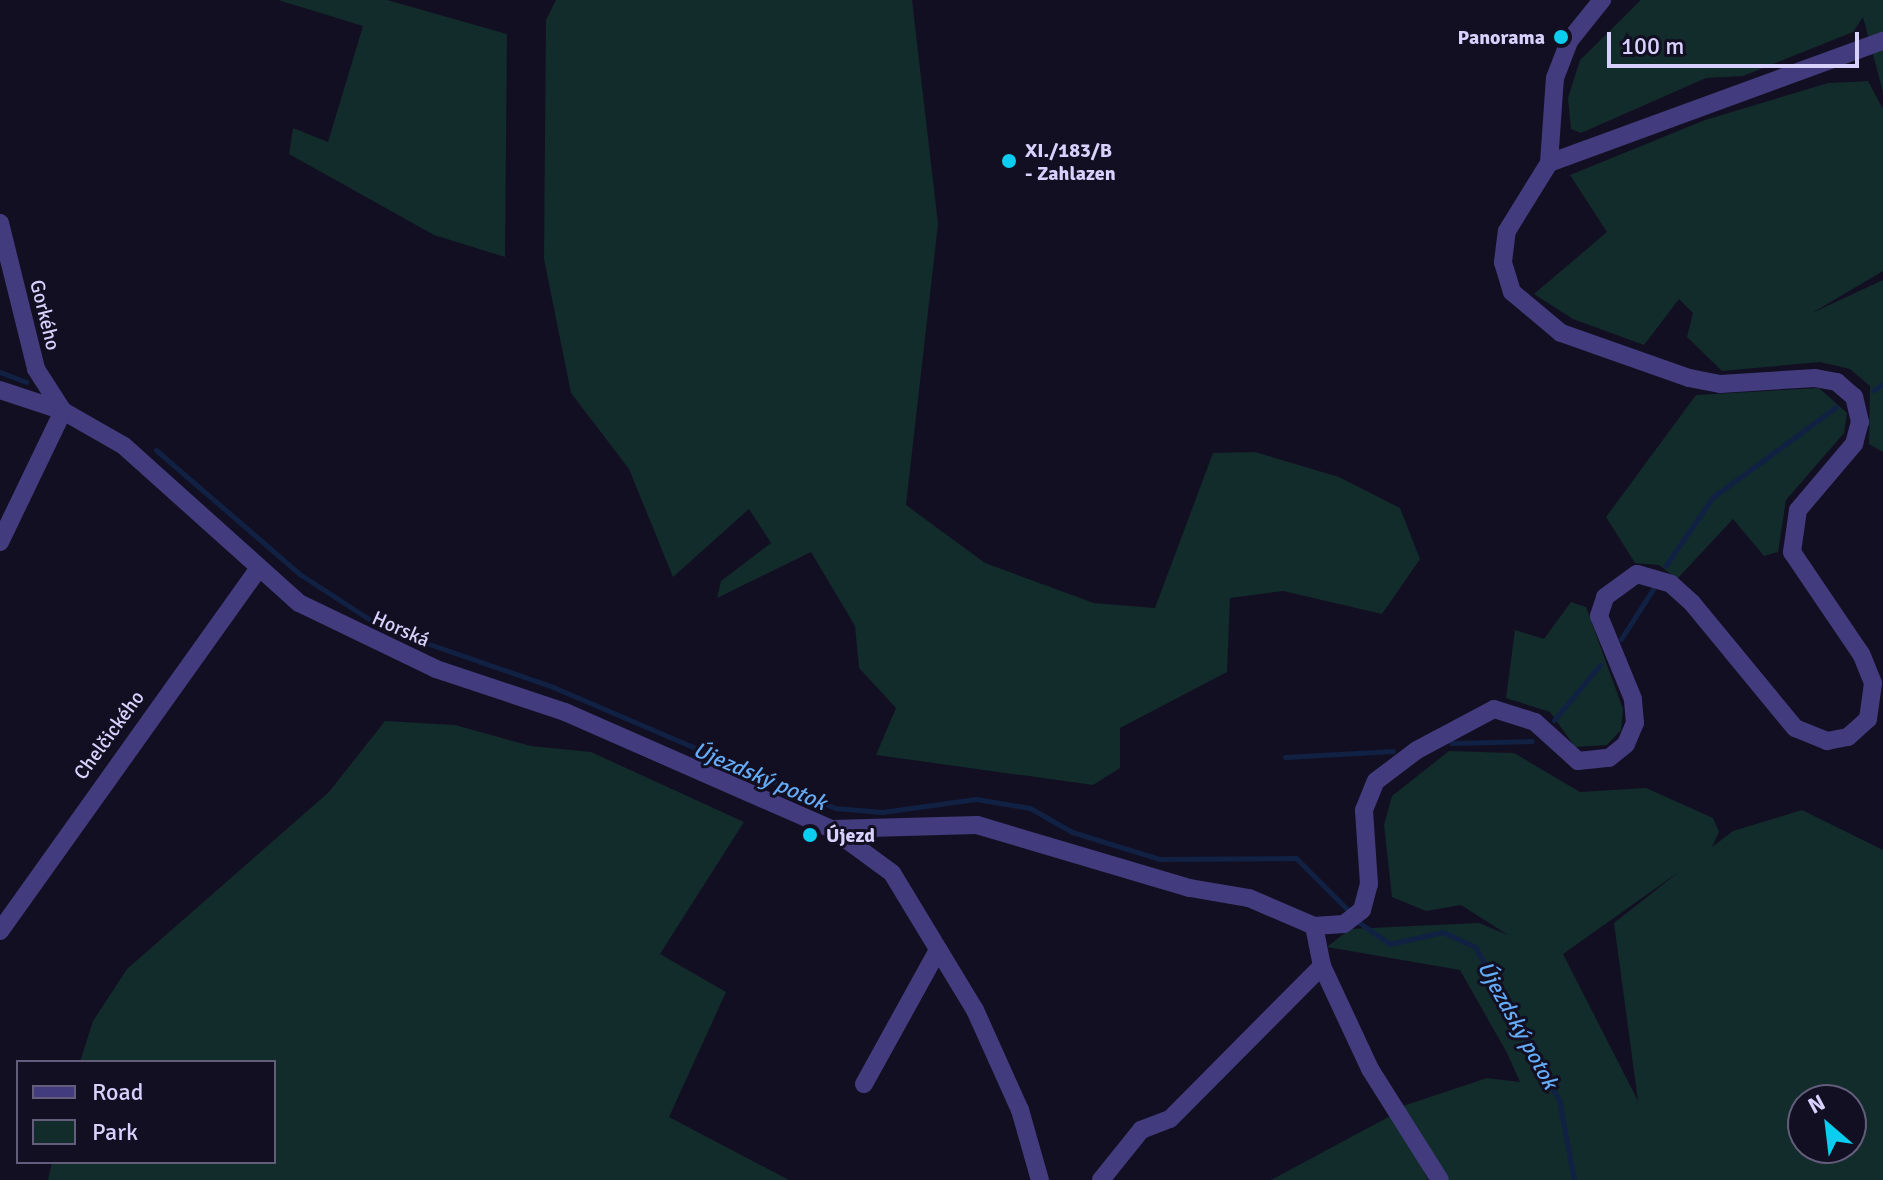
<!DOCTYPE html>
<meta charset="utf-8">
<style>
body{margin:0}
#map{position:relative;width:1883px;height:1180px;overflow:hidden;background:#130f22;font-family:Signika,sans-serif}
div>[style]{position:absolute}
.green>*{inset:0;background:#122b2b}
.stream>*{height:5px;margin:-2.5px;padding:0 2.5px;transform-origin:2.5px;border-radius:2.5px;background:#102144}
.minor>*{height:18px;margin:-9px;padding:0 9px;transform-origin:9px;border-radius:9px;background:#423c7e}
.dots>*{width:22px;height:22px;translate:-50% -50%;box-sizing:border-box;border:4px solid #130f22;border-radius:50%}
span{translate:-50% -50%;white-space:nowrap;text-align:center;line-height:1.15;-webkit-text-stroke:6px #130f22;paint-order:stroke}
.poi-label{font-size:20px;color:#d8d1fd;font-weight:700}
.right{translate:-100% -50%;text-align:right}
.left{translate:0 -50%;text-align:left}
.street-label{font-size:20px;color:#d8d1fd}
.water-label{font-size:22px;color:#64acf8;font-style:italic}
.legend{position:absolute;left:16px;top:1060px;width:260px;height:104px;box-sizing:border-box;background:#130f22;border:2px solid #625d7a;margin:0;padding:10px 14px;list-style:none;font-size:24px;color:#d8d1fd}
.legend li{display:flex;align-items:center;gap:16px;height:40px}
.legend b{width:40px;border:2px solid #625d7a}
.north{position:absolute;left:1787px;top:1084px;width:80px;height:80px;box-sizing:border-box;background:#130f22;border:2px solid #625d7a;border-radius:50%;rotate:332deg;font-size:22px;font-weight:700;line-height:32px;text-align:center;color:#d8d1fd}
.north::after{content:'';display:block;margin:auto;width:28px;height:36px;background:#0bcdef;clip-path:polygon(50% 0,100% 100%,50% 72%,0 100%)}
.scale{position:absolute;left:1607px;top:32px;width:252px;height:36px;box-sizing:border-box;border:4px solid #d8d1fd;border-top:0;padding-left:10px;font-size:24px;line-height:28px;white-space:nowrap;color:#d8d1fd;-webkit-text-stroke:6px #130f22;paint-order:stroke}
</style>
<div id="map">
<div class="green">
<div style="clip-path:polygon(278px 0,387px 0,507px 34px,505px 257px,434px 235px,289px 154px,293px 128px,328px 142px,363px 26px)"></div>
<div style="clip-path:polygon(556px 0,912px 0,938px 224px,906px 505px,985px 563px,1094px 603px,1155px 608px,1213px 453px,1255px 452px,1339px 477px,1400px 508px,1420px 559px,1382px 614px,1283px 591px,1230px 598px,1227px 672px,1120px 728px,1120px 768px,1093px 785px,876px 755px,896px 708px,859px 668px,855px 626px,811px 552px,717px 598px,721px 581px,771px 543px,749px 509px,673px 577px,629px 469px,571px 393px,544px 259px,546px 20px)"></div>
<div style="clip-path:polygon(1641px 0,1883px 0,1883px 92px,1863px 17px,1853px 32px,1743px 76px,1706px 78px,1581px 133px,1571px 129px,1568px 98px,1580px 60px)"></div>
<div style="clip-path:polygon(1868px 81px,1883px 109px,1883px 271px,1812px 313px,1883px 280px,1883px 452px,1869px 444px,1870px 386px,1850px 369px,1820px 362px,1722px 371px,1687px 337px,1693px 313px,1679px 299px,1644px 345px,1573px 319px,1534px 294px,1607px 232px,1570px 175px,1705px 120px,1828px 83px)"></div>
<div style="clip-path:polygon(1819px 388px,1847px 413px,1844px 433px,1786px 500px,1778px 552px,1764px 556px,1733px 519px,1677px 579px,1659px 565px,1635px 563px,1606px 517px,1696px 395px)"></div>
<div style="clip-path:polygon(1571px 602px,1586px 607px,1623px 709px,1621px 730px,1607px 745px,1575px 747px,1550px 712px,1506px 698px,1515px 630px,1544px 639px)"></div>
<div style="clip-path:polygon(385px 721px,455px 725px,531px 746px,591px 752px,744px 822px,660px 954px,726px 992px,669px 1117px,789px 1180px,48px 1180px,52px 1162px,274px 1162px,274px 1062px,80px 1062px,93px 1021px,127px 969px,329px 792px)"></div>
<div style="clip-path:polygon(evenodd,1449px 751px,1514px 753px,1580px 792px,1646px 788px,1713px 818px,1719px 832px,1712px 847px,1733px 831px,1802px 810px,1883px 850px,1883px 1180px,1448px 1180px,1403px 1106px,1487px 1078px,1520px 1082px,1507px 1053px,1460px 970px,1327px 947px,1350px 929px,1479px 923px,1508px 935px,1461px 905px,1426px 911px,1392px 897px,1384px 825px,1392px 796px,1449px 751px,1680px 871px,1614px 923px,1638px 1101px,1563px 954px,1680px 871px,1449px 751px,1803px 1100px,1851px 1100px,1851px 1148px,1803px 1148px,1803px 1100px)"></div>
<div style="clip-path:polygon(1394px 1114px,1428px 1180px,1271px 1180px)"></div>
</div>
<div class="stream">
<div style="left:0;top:372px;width:28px;rotate:21deg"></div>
<div style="left:1874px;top:390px;width:11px;rotate:-34deg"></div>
<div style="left:156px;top:450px;width:191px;rotate:40.8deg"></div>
<div style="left:301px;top:575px;width:98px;rotate:32.9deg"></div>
<div style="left:383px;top:628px;width:180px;rotate:19.1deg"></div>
<div style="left:553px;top:687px;width:307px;rotate:23.2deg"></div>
<div style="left:835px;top:808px;width:47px;rotate:4.9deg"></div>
<div style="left:882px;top:812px;width:95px;rotate:-7.9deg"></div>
<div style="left:976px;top:799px;width:55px;rotate:9.5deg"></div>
<div style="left:1030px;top:808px;width:48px;rotate:29.7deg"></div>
<div style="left:1072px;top:832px;width:92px;rotate:17.1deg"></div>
<div style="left:1160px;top:859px;width:136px;rotate:-0.4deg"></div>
<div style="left:1296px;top:858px;width:78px;rotate:45deg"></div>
<div style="left:1666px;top:565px;width:83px;rotate:-55.3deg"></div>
<div style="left:1713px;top:497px;width:152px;rotate:-36.2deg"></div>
<div style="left:1621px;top:639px;width:59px;rotate:-57.4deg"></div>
<div style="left:1554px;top:720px;width:72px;rotate:-50.1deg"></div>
<div style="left:1451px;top:743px;width:81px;rotate:-1.4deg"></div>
<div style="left:1285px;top:757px;width:108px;rotate:-3.2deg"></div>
<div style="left:1357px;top:921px;width:40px;rotate:34.9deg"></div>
<div style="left:1390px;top:944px;width:54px;rotate:-12.8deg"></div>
<div style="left:1443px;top:932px;width:35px;rotate:25deg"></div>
<div style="left:1475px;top:947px;width:175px;rotate:61.2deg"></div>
<div style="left:1559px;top:1100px;width:81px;rotate:79.4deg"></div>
</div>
<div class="minor">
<div style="left:1549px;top:163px;width:356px;rotate:-20.1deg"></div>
<div style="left:0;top:223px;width:150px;rotate:76.1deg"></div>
<div style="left:36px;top:369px;width:50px;rotate:57.3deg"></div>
<div style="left:0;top:390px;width:66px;rotate:18.4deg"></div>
<div style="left:63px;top:411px;width:70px;rotate:29.8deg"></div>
<div style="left:124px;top:446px;width:235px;rotate:41.9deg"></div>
<div style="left:299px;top:603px;width:152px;rotate:25.7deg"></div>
<div style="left:436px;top:669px;width:136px;rotate:18.4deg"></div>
<div style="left:565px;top:712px;width:292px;rotate:23.7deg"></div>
<div style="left:832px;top:829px;width:74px;rotate:36.3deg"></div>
<div style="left:892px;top:873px;width:160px;rotate:58.8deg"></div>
<div style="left:975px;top:1010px;width:110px;rotate:65.8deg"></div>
<div style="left:1020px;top:1110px;width:73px;rotate:74.1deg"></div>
<div style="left:0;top:542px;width:145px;rotate:-64.3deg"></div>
<div style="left:832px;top:829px;width:145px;rotate:-1.6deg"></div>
<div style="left:977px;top:825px;width:222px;rotate:16.5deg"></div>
<div style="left:1190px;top:888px;width:60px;rotate:9.6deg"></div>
<div style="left:1249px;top:898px;width:71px;rotate:23.3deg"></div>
<div style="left:1314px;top:926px;width:30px;rotate:-4deg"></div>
<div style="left:1344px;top:924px;width:23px;rotate:-38deg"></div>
<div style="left:1362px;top:910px;width:27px;rotate:-75deg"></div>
<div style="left:1369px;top:884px;width:74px;rotate:-93.9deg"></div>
<div style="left:1364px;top:810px;width:31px;rotate:-68deg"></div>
<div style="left:1376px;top:781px;width:51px;rotate:-37.1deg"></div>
<div style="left:1417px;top:750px;width:87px;rotate:-28deg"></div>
<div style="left:1494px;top:709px;width:43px;rotate:17.6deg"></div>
<div style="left:1535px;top:722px;width:58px;rotate:42.2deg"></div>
<div style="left:1578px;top:761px;width:31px;rotate:-6deg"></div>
<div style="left:1609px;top:758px;width:22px;rotate:-39deg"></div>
<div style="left:1626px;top:744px;width:23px;rotate:-67deg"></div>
<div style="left:1635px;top:723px;width:24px;rotate:-95deg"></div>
<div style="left:1633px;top:699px;width:90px;rotate:-112.3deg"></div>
<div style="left:1599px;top:616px;width:20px;rotate:-72deg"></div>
<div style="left:1605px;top:597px;width:39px;rotate:-36deg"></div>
<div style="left:1637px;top:574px;width:35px;rotate:16deg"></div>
<div style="left:1671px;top:584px;width:28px;rotate:42deg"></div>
<div style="left:1692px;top:603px;width:162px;rotate:50.5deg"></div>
<div style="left:1795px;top:728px;width:35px;rotate:22deg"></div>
<div style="left:1827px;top:741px;width:21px;rotate:-11deg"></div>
<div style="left:1848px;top:737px;width:27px;rotate:-42deg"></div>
<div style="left:1868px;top:719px;width:36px;rotate:-82deg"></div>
<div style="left:1873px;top:683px;width:31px;rotate:-112deg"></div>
<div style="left:1861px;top:654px;width:123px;rotate:-124.1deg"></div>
<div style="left:1792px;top:552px;width:42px;rotate:-81.9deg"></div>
<div style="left:1798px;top:510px;width:87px;rotate:-49.7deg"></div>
<div style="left:1854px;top:444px;width:23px;rotate:-75deg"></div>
<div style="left:1860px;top:422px;width:26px;rotate:-103deg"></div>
<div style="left:1854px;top:397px;width:23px;rotate:-139deg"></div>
<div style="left:1837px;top:382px;width:22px;rotate:-170deg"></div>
<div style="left:1815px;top:378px;width:95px;rotate:176.4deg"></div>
<div style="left:1720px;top:384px;width:32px;rotate:-169deg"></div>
<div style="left:1689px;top:378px;width:136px;rotate:-160.6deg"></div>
<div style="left:1561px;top:333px;width:64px;rotate:-140.1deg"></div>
<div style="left:1512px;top:292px;width:31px;rotate:-107deg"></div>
<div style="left:1503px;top:262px;width:31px;rotate:-83deg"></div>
<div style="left:1507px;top:231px;width:80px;rotate:-58.3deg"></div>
<div style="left:1549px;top:163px;width:85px;rotate:-86deg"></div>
<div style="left:1555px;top:78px;width:40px;rotate:-69deg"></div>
<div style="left:1569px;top:41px;width:53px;rotate:-51.2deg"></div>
<div style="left:1314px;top:926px;width:41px;rotate:78.7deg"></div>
<div style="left:1322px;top:966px;width:114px;rotate:65deg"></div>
<div style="left:1370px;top:1069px;width:131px;rotate:57.8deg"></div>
<div style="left:0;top:931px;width:445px;rotate:-54.5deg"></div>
<div style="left:864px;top:1084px;width:153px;rotate:-61.1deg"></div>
<div style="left:1101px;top:1180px;width:64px;rotate:-51.3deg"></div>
<div style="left:1141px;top:1130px;width:31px;rotate:-21deg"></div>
<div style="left:1170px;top:1119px;width:216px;rotate:-45.2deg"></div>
</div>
<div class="dots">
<div style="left:1561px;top:37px;background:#0bcdef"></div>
<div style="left:1009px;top:161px;background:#0bcdef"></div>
<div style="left:810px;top:835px;background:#0bcdef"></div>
</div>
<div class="poi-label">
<span class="right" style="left:1545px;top:37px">Panorama</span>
<span class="left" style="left:1025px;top:162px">XI./183/B<br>- Zahlazen</span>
<span class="left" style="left:826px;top:835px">Újezd</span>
</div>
<div class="street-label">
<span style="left:45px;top:315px;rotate:76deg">Gorkého</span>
<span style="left:401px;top:629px;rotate:24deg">Horská</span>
<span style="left:109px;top:735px;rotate:-54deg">Chelčického</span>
</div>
<div class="water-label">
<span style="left:760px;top:776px;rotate:23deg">Újezdský potok</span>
<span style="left:1518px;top:1025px;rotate:61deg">Újezdský potok</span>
</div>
<ul class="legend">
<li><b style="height:10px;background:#423c7e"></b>Road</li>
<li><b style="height:22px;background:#122b2b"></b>Park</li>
</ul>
<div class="north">N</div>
<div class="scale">100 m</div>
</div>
